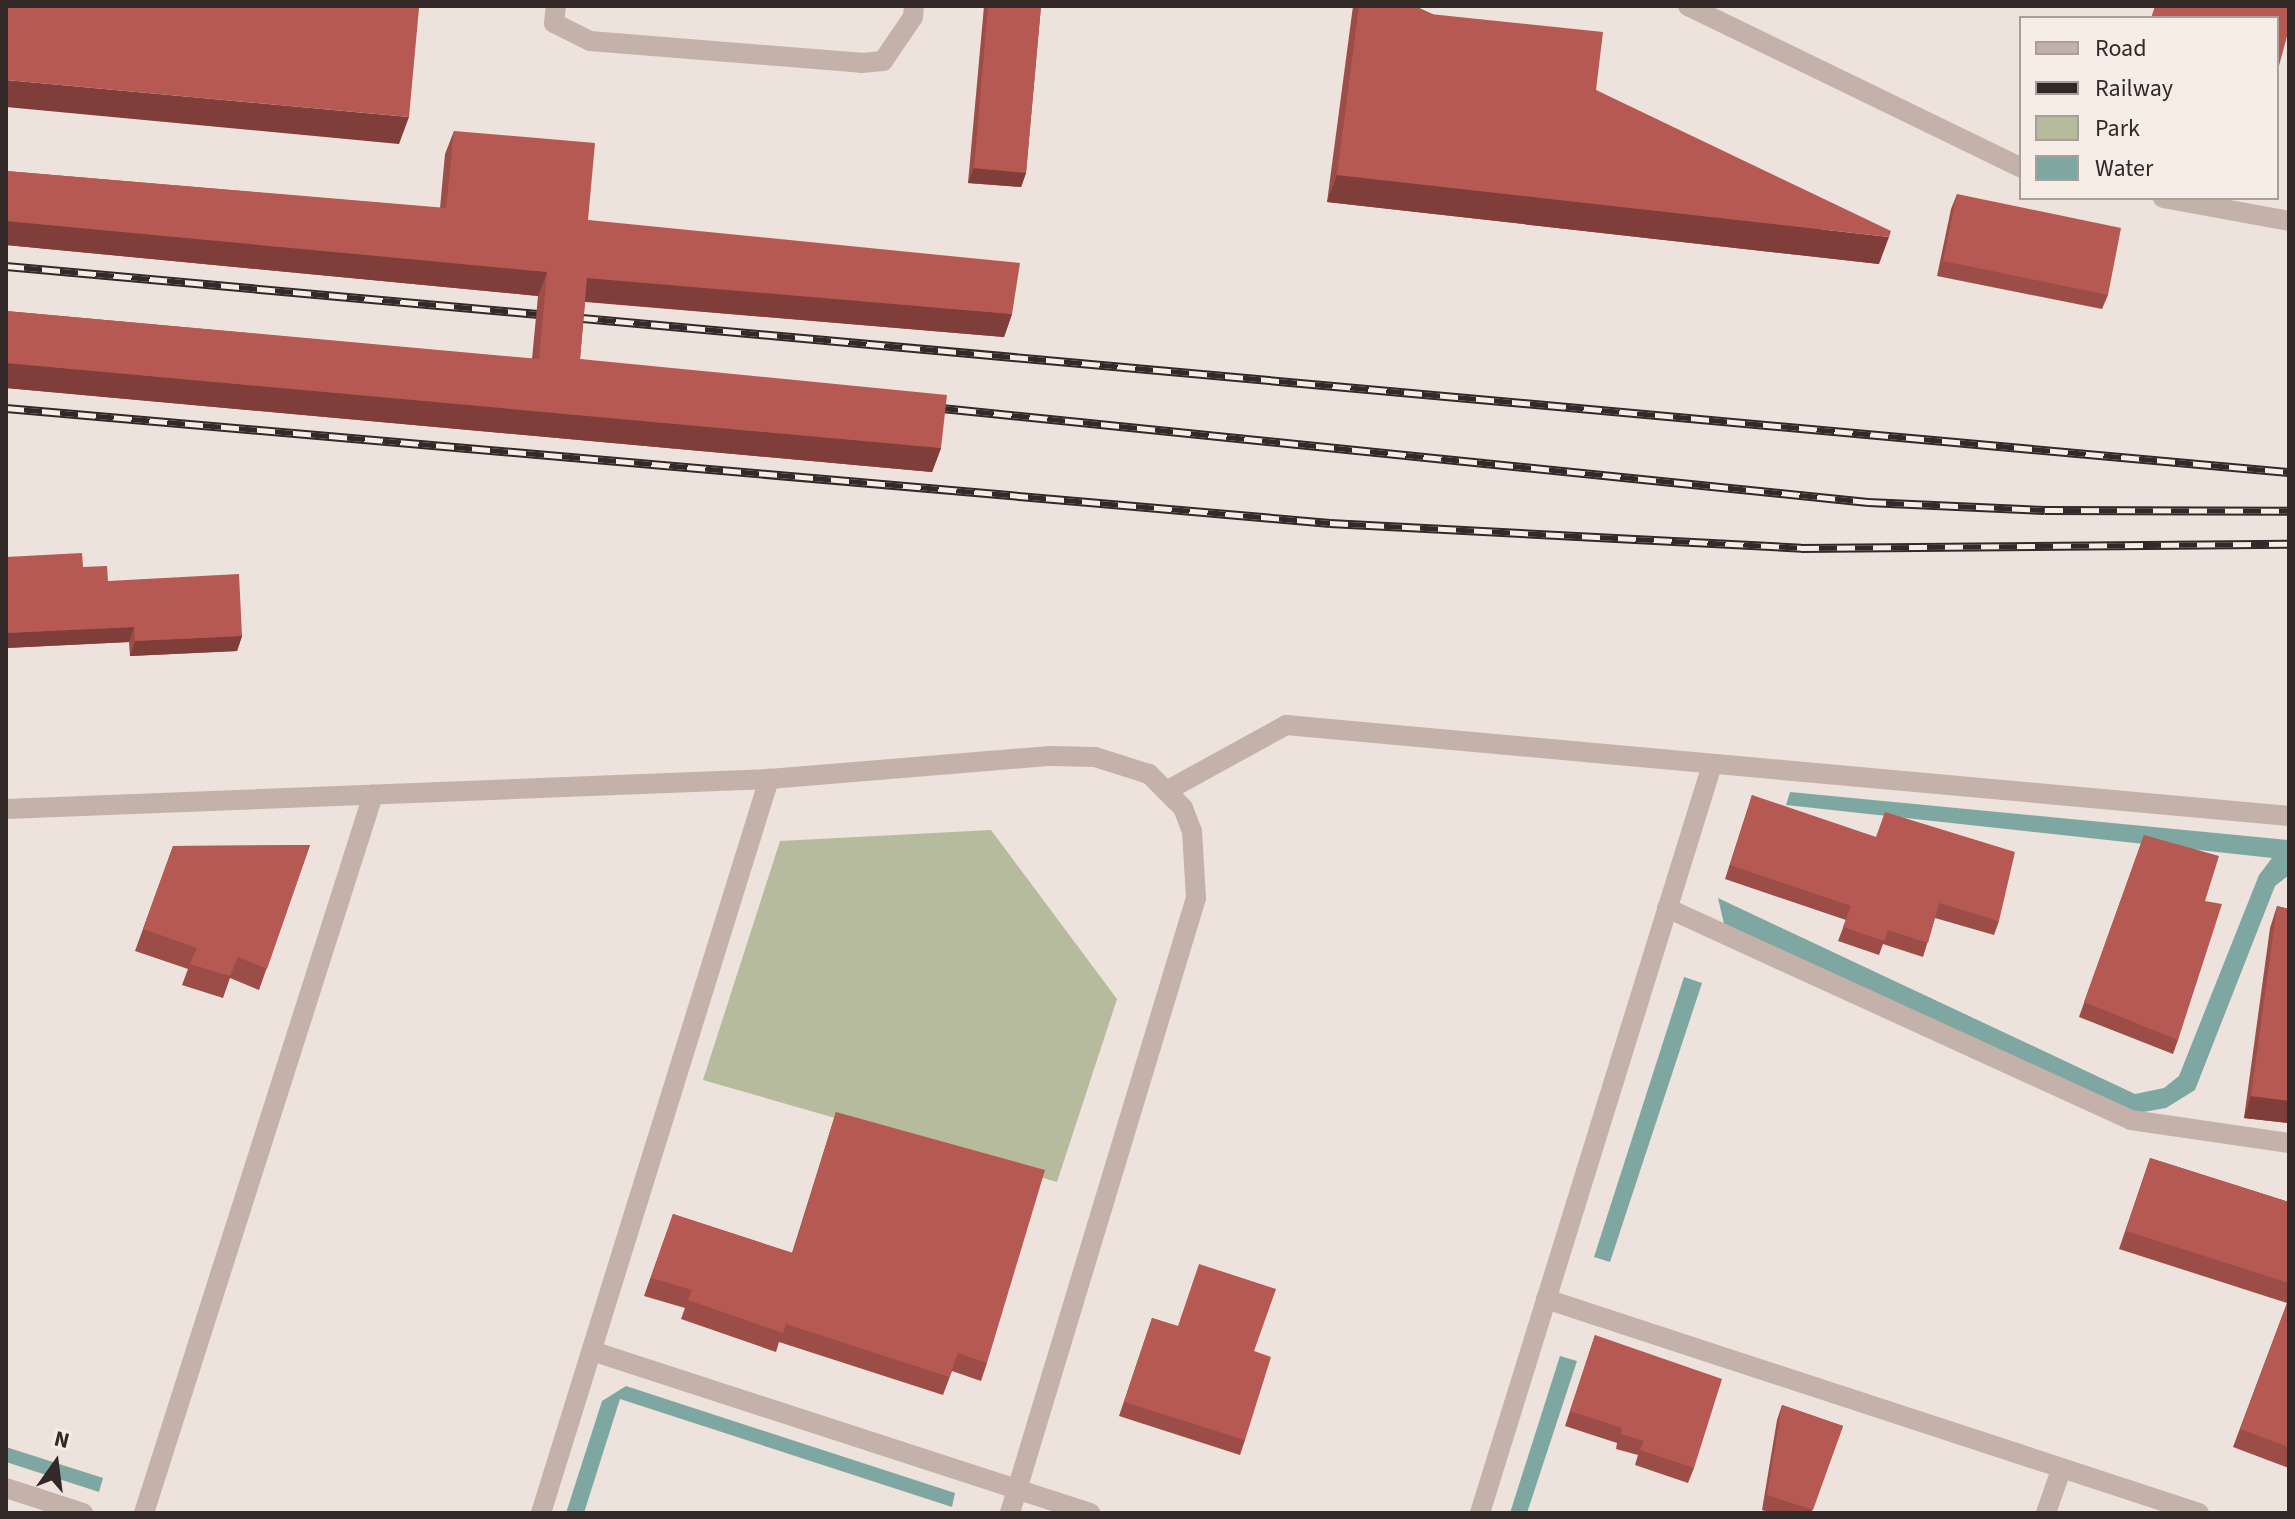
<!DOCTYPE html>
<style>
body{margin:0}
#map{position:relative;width:2295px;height:1519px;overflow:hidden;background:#eee2dc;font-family:"Source Sans 3",sans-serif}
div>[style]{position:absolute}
.green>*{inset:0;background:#b6bb9e}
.water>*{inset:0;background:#7ea7a2}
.minor>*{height:20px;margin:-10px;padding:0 10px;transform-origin:10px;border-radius:10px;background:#c4b1a9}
.rail>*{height:9px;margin-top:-4.5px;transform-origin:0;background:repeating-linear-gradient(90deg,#f6ede7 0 18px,#332928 0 36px);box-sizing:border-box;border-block:2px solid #332928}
.wall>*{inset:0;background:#9d4d47}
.shaded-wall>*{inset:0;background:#7f3e39}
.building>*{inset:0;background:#b65952}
span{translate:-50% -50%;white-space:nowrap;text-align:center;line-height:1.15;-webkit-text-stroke:6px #f6ede7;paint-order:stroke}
.frame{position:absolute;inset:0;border:8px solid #332928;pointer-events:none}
.legend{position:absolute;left:2019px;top:16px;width:260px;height:184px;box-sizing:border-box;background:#f6ede7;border:2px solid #a89f9b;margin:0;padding:10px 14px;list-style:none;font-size:24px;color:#332928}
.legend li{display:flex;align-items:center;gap:16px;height:40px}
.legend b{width:40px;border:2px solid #a89f9b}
.north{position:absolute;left:16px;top:1423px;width:80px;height:80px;-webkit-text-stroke:6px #f6ede7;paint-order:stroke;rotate:14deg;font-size:22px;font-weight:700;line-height:32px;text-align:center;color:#332928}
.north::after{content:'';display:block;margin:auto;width:28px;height:36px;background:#332928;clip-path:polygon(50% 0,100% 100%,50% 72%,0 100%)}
</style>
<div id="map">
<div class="green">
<div style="clip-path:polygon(991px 830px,1117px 999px,1057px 1182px,703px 1080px,780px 841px)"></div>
</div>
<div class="water">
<div style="clip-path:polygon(1790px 792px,2289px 840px,2289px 875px,2275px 886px,2195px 1090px,2166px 1108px,2132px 1114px,1724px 924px,1718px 898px,2135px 1094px,2164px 1088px,2179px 1076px,2259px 875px,2272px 858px,1786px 805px)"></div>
<div style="clip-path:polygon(1684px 977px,1702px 983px,1610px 1262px,1594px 1257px)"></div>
<div style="clip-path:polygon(1560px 1356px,1577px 1361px,1527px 1513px,1510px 1513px)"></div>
<div style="clip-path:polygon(626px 1386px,955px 1493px,952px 1507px,620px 1399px,584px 1513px,566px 1513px,602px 1401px)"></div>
<div style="clip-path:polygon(6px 1447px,103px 1478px,99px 1492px,6px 1462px)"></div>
</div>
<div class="minor">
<div style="left:556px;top:6px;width:17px;rotate:97deg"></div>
<div style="left:554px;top:23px;width:40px;rotate:26.6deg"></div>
<div style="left:590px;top:41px;width:272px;rotate:4.6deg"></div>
<div style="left:861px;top:63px;width:22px;rotate:-5deg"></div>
<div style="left:883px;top:61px;width:53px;rotate:-55.7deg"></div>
<div style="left:913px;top:17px;width:11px;rotate:-85deg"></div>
<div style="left:1688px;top:6px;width:370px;rotate:25.9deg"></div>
<div style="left:2163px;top:198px;width:128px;rotate:10.3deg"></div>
<div style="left:1168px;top:790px;width:135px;rotate:-28.8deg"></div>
<div style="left:1286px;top:725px;width:1007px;rotate:5.18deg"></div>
<div style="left:6px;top:809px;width:764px;rotate:-2.25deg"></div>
<div style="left:769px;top:779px;width:282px;rotate:-4.7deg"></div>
<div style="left:1050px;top:756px;width:45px;rotate:1.3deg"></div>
<div style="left:1095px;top:757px;width:57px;rotate:17.5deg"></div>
<div style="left:1149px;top:774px;width:48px;rotate:45deg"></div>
<div style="left:1183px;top:808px;width:25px;rotate:69deg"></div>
<div style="left:1192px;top:831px;width:67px;rotate:86.6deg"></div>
<div style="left:1196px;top:898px;width:643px;rotate:106.83deg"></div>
<div style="left:1667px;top:908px;width:510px;rotate:24.56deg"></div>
<div style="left:2131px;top:1120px;width:160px;rotate:8.3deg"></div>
<div style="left:1546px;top:1299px;width:687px;rotate:18.14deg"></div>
<div style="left:592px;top:1351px;width:524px;rotate:18.02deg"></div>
<div style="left:6px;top:1488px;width:81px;rotate:18deg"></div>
<div style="left:144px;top:1513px;width:754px;rotate:-72.31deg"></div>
<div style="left:541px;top:1513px;width:769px;rotate:-72.74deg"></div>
<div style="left:1480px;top:1513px;width:783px;rotate:-72.77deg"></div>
<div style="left:2046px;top:1513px;width:46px;rotate:-70.8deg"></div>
</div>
<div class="rail">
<div style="left:6px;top:266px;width:2292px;rotate:5.16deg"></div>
<div style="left:922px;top:406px;width:951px;rotate:5.79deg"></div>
<div style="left:1868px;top:502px;width:177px;rotate:2.6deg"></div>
<div style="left:2045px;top:510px;width:244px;rotate:0.2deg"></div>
<div style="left:6px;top:408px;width:1329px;rotate:4.96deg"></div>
<div style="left:1330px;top:523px;width:472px;rotate:3deg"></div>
<div style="left:1801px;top:548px;width:488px;rotate:-0.5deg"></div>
</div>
<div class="wall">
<div style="clip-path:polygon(984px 6px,1041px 6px,1026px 173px,1021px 187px,968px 183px)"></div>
<div style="clip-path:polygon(1353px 6px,1415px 6px,1596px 90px,1879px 264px,1327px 202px)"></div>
<div style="clip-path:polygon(454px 131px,588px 220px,1012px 314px,1004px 337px,585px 302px,580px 359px,941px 448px,932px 472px,6px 388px,6px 311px,532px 359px,538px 296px,6px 245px,6px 171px,440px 208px,445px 154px)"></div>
<div style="clip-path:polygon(1957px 194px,2108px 295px,2102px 309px,1937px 276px,1951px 209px)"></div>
<div style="clip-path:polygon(6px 557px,83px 567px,108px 581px,242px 636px,237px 651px,130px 656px,129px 642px,6px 648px)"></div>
<div style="clip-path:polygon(1752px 795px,1999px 921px,1994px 935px,1935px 918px,1923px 957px,1883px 944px,1879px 955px,1838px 941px,1846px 920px,1725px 879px)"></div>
<div style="clip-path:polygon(2144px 835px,2205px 901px,2178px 1040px,2173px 1054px,2079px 1017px)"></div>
<div style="clip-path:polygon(310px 845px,259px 990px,230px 978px,223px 998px,182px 985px,188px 969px,135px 951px,173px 846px)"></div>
<div style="clip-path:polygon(2277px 906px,2289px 909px,2289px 1123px,2244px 1118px,2270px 928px)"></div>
<div style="clip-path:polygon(836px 1112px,987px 1363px,981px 1381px,952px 1371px,943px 1395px,779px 1342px,776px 1352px,681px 1319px,685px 1308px,644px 1296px,673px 1214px,792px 1253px)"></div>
<div style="clip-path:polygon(2150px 1158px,2289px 1202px,2289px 1468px,2233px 1447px,2287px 1303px,2119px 1249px)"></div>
<div style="clip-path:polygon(1152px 1318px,1254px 1351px,1245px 1440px,1240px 1455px,1119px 1416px)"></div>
<div style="clip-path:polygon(1595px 1335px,1694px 1468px,1688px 1483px,1635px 1465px,1638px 1455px,1616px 1449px,1617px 1443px,1565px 1426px)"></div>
<div style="clip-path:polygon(1782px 1405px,1843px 1426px,1811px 1513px,1772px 1513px,1762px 1510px,1777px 1420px)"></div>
</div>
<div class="shaded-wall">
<div style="clip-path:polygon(6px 80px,409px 117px,399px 144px,6px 107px)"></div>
<div style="clip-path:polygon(974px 168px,1026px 173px,1021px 187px,968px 183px)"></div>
<div style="clip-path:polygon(1337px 175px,1889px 237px,1879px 264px,1327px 202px)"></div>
<div style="clip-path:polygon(6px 221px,547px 272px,538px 296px,6px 245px)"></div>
<div style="clip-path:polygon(587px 278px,1012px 314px,1004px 337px,579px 301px)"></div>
<div style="clip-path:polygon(6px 363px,941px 448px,932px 472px,6px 388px)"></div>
<div style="clip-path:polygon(134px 627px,129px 642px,6px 648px,6px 633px)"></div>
<div style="clip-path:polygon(242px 636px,237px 651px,130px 656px,135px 641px)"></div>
<div style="clip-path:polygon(2251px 1096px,2289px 1101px,2289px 1123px,2244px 1118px)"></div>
</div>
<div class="building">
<div style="clip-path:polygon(6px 6px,396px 6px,419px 8px,409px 117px,6px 80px)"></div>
<div style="clip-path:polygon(988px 6px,1041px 6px,1026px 173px,974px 168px)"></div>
<div style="clip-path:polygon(1359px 6px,1415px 6px,1430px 14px,1603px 32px,1596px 90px,1891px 231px,1889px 237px,1337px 175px)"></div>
<div style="clip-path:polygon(2155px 6px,2289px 6px,2289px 29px,2277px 73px,2277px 18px,2151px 18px)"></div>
<div style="clip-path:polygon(454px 131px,595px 143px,588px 220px,1020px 263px,1012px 314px,587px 278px,580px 359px,947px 395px,941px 448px,6px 363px,6px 311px,539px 359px,547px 272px,6px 221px,6px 171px,446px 208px)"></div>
<div style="clip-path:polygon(1957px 194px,2121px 228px,2108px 295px,1943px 261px)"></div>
<div style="clip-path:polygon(82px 553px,83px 567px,107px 566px,108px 581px,239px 574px,242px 636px,135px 641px,134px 627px,6px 633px,6px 557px)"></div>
<div style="clip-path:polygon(1752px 795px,1876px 837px,1885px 812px,2015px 852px,1999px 921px,1939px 903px,1928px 943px,1888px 930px,1884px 941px,1843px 927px,1851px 906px,1730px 865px)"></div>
<div style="clip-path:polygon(2144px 835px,2219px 856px,2205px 901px,2222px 904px,2178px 1040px,2084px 1002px)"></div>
<div style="clip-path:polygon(310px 845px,267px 969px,238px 957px,230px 976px,190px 964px,197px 948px,143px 929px,173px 846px)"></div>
<div style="clip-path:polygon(2277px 906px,2289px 909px,2289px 1101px,2251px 1096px)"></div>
<div style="clip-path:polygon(836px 1112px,1045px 1170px,987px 1363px,958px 1353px,949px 1377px,786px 1324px,783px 1333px,688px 1300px,692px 1290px,651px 1278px,673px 1214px,793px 1253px)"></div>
<div style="clip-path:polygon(2150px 1158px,2289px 1202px,2289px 1283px,2126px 1231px)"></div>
<div style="clip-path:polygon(1199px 1264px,1276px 1289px,1254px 1351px,1271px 1357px,1245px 1440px,1124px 1402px,1152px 1318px,1178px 1326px)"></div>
<div style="clip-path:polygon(2289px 1298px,2289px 1447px,2240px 1429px)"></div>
<div style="clip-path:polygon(1595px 1335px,1722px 1379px,1694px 1468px,1640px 1450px,1644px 1441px,1621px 1434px,1622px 1428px,1570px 1411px)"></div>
<div style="clip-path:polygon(1782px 1405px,1843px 1426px,1813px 1510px,1767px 1495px)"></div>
</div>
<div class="frame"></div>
<ul class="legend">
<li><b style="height:10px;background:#c4b1a9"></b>Road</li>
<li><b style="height:10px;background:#332928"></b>Railway</li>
<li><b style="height:22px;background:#b6bb9e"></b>Park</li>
<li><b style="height:22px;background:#7ea7a2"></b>Water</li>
</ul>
<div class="north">N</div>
</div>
